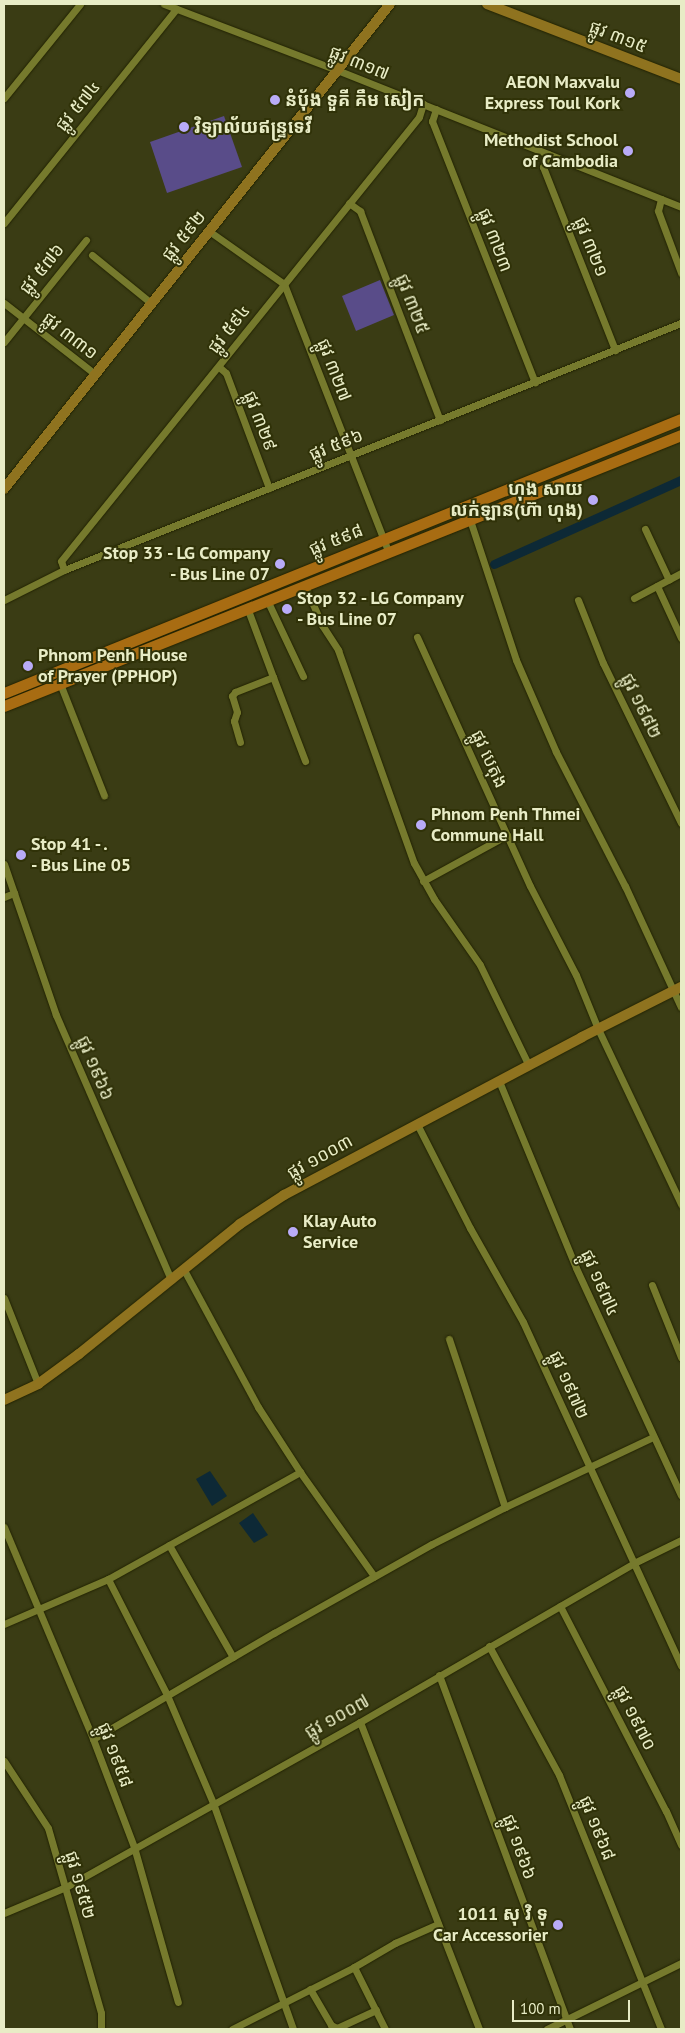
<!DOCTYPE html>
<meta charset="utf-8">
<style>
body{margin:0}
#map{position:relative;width:685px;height:2033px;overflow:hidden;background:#3a3c14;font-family:"PT Sans","Noto Sans Khmer",sans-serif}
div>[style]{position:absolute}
.green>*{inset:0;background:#594c89}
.water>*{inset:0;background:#0d2936}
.canal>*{height:9px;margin:-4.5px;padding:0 4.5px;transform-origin:4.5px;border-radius:4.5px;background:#0d2936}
.roads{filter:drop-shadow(0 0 1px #222300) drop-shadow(0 0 1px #222300)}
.street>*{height:7px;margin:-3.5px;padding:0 3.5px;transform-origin:3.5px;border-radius:3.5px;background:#767a2d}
.secondary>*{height:10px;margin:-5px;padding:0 5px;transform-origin:5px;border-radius:5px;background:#8f731f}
.primary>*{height:11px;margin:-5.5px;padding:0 5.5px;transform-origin:5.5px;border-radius:5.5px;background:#a86c12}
.dots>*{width:14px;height:14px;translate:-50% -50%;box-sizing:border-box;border:2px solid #303208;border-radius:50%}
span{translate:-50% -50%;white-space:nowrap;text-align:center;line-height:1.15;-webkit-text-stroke:4px #303208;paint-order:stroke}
.street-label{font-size:18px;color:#e8ecc6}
.poi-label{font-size:18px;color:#e8ecc6;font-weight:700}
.right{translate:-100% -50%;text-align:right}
.left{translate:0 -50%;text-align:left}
.frame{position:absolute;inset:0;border:5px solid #e8ecc6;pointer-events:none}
.scale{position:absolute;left:512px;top:2000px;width:118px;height:22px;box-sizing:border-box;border:2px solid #e8ecc6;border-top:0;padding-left:6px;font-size:15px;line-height:18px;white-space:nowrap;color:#e8ecc6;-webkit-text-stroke:4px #303208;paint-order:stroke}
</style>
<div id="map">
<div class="green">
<div style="clip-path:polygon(224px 116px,242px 167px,167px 193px,150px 142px)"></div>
<div style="clip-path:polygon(380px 280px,394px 315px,356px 331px,342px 296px)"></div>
</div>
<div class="water">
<div style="clip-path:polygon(210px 1471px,227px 1496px,212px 1506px,196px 1479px)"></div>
<div style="clip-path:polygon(253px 1513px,268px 1535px,254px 1543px,239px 1523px)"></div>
</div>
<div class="canal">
<div style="left:494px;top:564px;width:205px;rotate:-24.2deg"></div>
</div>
<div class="roads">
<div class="street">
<div style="left:164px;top:4px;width:185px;rotate:20.9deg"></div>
<div style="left:337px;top:70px;width:370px;rotate:21.7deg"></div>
<div style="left:4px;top:98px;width:121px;rotate:-51deg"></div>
<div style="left:436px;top:109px;width:13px;rotate:108deg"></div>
<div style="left:432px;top:121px;width:281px;rotate:68.5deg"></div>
<div style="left:548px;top:154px;width:14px;rotate:111deg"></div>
<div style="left:543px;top:167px;width:197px;rotate:68.5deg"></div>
<div style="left:661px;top:199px;width:12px;rotate:104deg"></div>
<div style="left:658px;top:211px;width:66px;rotate:69.6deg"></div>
<div style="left:349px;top:203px;width:14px;rotate:36deg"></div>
<div style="left:360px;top:211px;width:224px;rotate:69.1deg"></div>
<div style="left:4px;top:223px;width:275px;rotate:-51.2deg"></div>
<div style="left:209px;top:231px;width:92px;rotate:35.2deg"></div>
<div style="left:284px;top:284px;width:289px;rotate:68.7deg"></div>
<div style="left:92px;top:255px;width:76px;rotate:39.1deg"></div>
<div style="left:4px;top:303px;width:115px;rotate:38deg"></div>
<div style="left:4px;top:342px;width:131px;rotate:-51.2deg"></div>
<div style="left:219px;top:367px;width:9px;rotate:41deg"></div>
<div style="left:226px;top:373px;width:123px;rotate:69.5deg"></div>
<div style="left:470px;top:520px;width:147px;rotate:71.8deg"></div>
<div style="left:516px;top:660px;width:100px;rotate:66.5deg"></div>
<div style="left:556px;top:752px;width:151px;rotate:62.8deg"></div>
<div style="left:625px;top:886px;width:133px;rotate:65.2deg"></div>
<div style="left:645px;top:529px;width:56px;rotate:64.8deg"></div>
<div style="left:64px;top:570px;width:9px;rotate:-108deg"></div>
<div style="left:61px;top:561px;width:570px;rotate:-51.12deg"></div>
<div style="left:419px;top:117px;width:14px;rotate:-73deg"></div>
<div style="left:305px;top:586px;width:43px;rotate:66.4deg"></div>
<div style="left:322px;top:625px;width:30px;rotate:57deg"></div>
<div style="left:338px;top:650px;width:226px;rotate:70.4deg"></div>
<div style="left:414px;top:863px;width:41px;rotate:60.9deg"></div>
<div style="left:434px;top:899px;width:80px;rotate:55.1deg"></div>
<div style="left:480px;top:965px;width:112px;rotate:64.1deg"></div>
<div style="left:657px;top:586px;width:57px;rotate:65.2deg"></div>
<div style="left:634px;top:598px;width:53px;rotate:-28deg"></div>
<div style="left:4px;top:600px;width:67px;rotate:-26.6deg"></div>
<div style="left:64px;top:570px;width:665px;rotate:-21.82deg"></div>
<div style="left:578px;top:600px;width:68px;rotate:68.4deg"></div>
<div style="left:603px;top:663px;width:178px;rotate:64deg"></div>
<div style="left:268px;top:602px;width:82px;rotate:64.7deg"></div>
<div style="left:417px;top:637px;width:273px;rotate:65.6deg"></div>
<div style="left:530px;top:886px;width:100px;rotate:62.7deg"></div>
<div style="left:576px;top:975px;width:58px;rotate:67.8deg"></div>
<div style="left:598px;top:1029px;width:194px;rotate:64.6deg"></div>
<div style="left:273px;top:677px;width:90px;rotate:69.1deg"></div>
<div style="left:59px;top:681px;width:123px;rotate:68.5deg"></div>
<div style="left:240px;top:742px;width:22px;rotate:-106deg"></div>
<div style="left:234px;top:721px;width:9px;rotate:-72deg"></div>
<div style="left:237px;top:712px;width:17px;rotate:-107deg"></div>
<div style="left:232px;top:696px;width:5px;rotate:-53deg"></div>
<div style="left:235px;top:692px;width:41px;rotate:-21.5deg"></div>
<div style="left:273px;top:677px;width:72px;rotate:-110.5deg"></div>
<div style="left:4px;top:864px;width:160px;rotate:71deg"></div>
<div style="left:56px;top:1015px;width:289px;rotate:66.5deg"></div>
<div style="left:423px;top:881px;width:96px;rotate:-28.7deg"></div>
<div style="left:4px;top:897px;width:11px;rotate:-22deg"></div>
<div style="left:499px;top:1081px;width:202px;rotate:67.6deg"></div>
<div style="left:576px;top:1268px;width:250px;rotate:65.2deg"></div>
<div style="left:417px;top:1124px;width:117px;rotate:63deg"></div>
<div style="left:470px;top:1228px;width:108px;rotate:60.6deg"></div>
<div style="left:523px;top:1322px;width:378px;rotate:65.3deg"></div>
<div style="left:184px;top:1270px;width:156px;rotate:61.6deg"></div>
<div style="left:258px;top:1407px;width:77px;rotate:57.1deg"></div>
<div style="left:300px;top:1472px;width:128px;rotate:54.6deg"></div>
<div style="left:652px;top:1285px;width:78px;rotate:68.1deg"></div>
<div style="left:4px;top:1298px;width:92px;rotate:68.4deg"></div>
<div style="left:449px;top:1339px;width:177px;rotate:71.6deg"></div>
<div style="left:4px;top:1527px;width:230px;rotate:67.2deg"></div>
<div style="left:93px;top:1739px;width:116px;rotate:69.2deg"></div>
<div style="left:134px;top:1847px;width:161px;rotate:74.2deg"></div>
<div style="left:169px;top:1545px;width:129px;rotate:60.3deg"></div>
<div style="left:108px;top:1579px;width:130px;rotate:63deg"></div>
<div style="left:167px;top:1695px;width:117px;rotate:66.9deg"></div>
<div style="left:213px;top:1803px;width:240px;rotate:70.5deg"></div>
<div style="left:560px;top:1606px;width:231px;rotate:62.7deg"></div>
<div style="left:666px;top:1811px;width:37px;rotate:66deg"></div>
<div style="left:4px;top:1624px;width:113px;rotate:-23.4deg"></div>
<div style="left:108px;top:1579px;width:220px;rotate:-29.1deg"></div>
<div style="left:489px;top:1646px;width:147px;rotate:61.5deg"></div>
<div style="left:559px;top:1775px;width:274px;rotate:68.1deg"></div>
<div style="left:439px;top:1675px;width:377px;rotate:69.7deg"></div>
<div style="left:360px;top:1722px;width:329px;rotate:68.8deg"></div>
<div style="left:93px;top:1739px;width:210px;rotate:-30.4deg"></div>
<div style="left:274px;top:1633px;width:181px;rotate:-29.4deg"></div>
<div style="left:432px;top:1544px;width:82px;rotate:-26.9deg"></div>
<div style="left:505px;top:1507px;width:164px;rotate:-25.3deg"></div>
<div style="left:4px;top:1761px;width:80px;rotate:56.7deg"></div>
<div style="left:48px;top:1828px;width:192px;rotate:74deg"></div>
<div style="left:101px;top:2013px;width:16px;rotate:90deg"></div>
<div style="left:4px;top:1913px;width:67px;rotate:-22.8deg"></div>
<div style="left:66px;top:1887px;width:337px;rotate:-29.3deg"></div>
<div style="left:360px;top:1722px;width:317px;rotate:-30.1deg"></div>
<div style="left:634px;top:1563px;width:52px;rotate:-26.1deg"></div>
<div style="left:354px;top:1967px;width:69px;rotate:63.4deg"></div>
<div style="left:310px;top:1989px;width:42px;rotate:59.7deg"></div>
<div style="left:331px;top:2025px;width:7px;rotate:27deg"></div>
<div style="left:337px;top:2028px;width:43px;rotate:-24.8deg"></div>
<div style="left:232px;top:2029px;width:137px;rotate:-26.9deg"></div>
<div style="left:354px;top:1967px;width:48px;rotate:-30.3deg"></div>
<div style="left:395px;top:1943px;width:47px;rotate:-23.8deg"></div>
<div style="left:547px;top:2029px;width:149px;rotate:-26.2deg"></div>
</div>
<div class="secondary">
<div style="left:487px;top:4px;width:208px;rotate:21.1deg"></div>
<div style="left:4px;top:489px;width:620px;rotate:-51.48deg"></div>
<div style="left:4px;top:1400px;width:38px;rotate:-25deg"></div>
<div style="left:38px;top:1384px;width:51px;rotate:-36.2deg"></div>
<div style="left:79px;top:1354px;width:207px;rotate:-38.9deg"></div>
<div style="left:240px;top:1224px;width:53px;rotate:-33.4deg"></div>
<div style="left:284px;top:1195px;width:337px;rotate:-27.9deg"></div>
<div style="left:582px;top:1037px;width:111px;rotate:-26.8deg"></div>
</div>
<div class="primary">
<div style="left:4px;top:693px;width:730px;rotate:-22.03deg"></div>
<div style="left:4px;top:706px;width:729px;rotate:-21.82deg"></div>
</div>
</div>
<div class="dots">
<div style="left:630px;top:93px;background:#b9abf7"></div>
<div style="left:275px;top:100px;background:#b9abf7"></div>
<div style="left:184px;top:127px;background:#b9abf7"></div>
<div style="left:628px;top:151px;background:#b9abf7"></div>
<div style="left:593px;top:500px;background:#b9abf7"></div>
<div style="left:280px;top:564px;background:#b9abf7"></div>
<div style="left:287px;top:609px;background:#b9abf7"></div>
<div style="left:28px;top:666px;background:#b9abf7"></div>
<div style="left:421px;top:825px;background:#b9abf7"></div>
<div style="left:21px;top:855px;background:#b9abf7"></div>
<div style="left:293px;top:1232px;background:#b9abf7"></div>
<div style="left:558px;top:1925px;background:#b9abf7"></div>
</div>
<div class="street-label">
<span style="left:618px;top:37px;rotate:21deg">ផ្លូវ ៣១៥</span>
<span style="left:359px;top:63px;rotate:22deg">ផ្លូវ ៣១៧</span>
<span style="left:78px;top:106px;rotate:-51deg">ផ្លូវ ៥៧៤</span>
<span style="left:184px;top:236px;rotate:-51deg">ផ្លូវ ៥៩២</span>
<span style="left:495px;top:240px;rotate:69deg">ផ្លូវ ៣២៣</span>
<span style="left:591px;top:247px;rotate:68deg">ផ្លូវ ៣២១</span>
<span style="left:42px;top:269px;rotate:-51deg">ផ្លូវ ៥៧៦</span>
<span style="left:412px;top:304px;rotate:69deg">ផ្លូវ ៣២៥</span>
<span style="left:229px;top:329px;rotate:-52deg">ផ្លូវ ៥៩៤</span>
<span style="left:70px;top:336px;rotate:38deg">ផ្លូវ ៣៣១</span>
<span style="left:334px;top:370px;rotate:69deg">ផ្លូវ ៣២៧</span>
<span style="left:260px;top:421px;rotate:69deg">ផ្លូវ ៣២៩</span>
<span style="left:336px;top:445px;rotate:-22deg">ផ្លូវ ៥៩៦</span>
<span style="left:336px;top:540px;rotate:-22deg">ផ្លូវ ៥៩៨</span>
<span style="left:641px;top:706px;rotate:64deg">ផ្លូវ ១៩៨២</span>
<span style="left:489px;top:759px;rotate:65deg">ផ្លូវ បេតុង</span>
<span style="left:95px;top:1068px;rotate:67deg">ផ្លូវ ១៩៦៦</span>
<span style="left:320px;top:1157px;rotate:-29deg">ផ្លូវ ១០០៣</span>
<span style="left:600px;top:1283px;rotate:66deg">ផ្លូវ ១៩៧៤</span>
<span style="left:569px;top:1385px;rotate:66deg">ផ្លូវ ១៩៧២</span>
<span style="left:337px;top:1717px;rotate:-29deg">ផ្លូវ ១០០៧</span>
<span style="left:635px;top:1718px;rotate:63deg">ផ្លូវ ១៩៧០</span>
<span style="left:115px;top:1755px;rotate:69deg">ផ្លូវ ១៩៥៨</span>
<span style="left:597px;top:1828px;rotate:68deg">ផ្លូវ ១៩៦៨</span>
<span style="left:519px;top:1847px;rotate:70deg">ផ្លូវ ១៩៦៦</span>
<span style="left:80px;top:1885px;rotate:74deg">ផ្លូវ ១៩៥២</span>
</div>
<div class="poi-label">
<span class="right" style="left:620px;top:93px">AEON Maxvalu<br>Express Toul Kork</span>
<span class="left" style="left:285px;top:100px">នំប៉័ង ទួគី គឹម សៀក</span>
<span class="left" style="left:194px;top:127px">វិទ្យាល័យឥន្រ្ទទេវី</span>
<span class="right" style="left:618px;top:151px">Methodist School<br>of Cambodia</span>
<span class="right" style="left:583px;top:500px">ហុង សាយ<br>លក់ឡាន(ហ៊ា ហុង)</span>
<span class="right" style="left:270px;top:564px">Stop 33 - LG Company<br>- Bus Line 07</span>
<span class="left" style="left:297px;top:609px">Stop 32 - LG Company<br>- Bus Line 07</span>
<span class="left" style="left:38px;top:666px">Phnom Penh House<br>of Prayer (PPHOP)</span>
<span class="left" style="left:431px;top:825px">Phnom Penh Thmei<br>Commune Hall</span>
<span class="left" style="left:31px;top:855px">Stop 41 - .<br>- Bus Line 05</span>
<span class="left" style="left:303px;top:1232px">Klay Auto<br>Service</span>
<span class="right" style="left:548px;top:1925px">1011 សុ វិ ទុ<br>Car Accessorier</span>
</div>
<div class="frame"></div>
<div class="scale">100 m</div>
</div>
